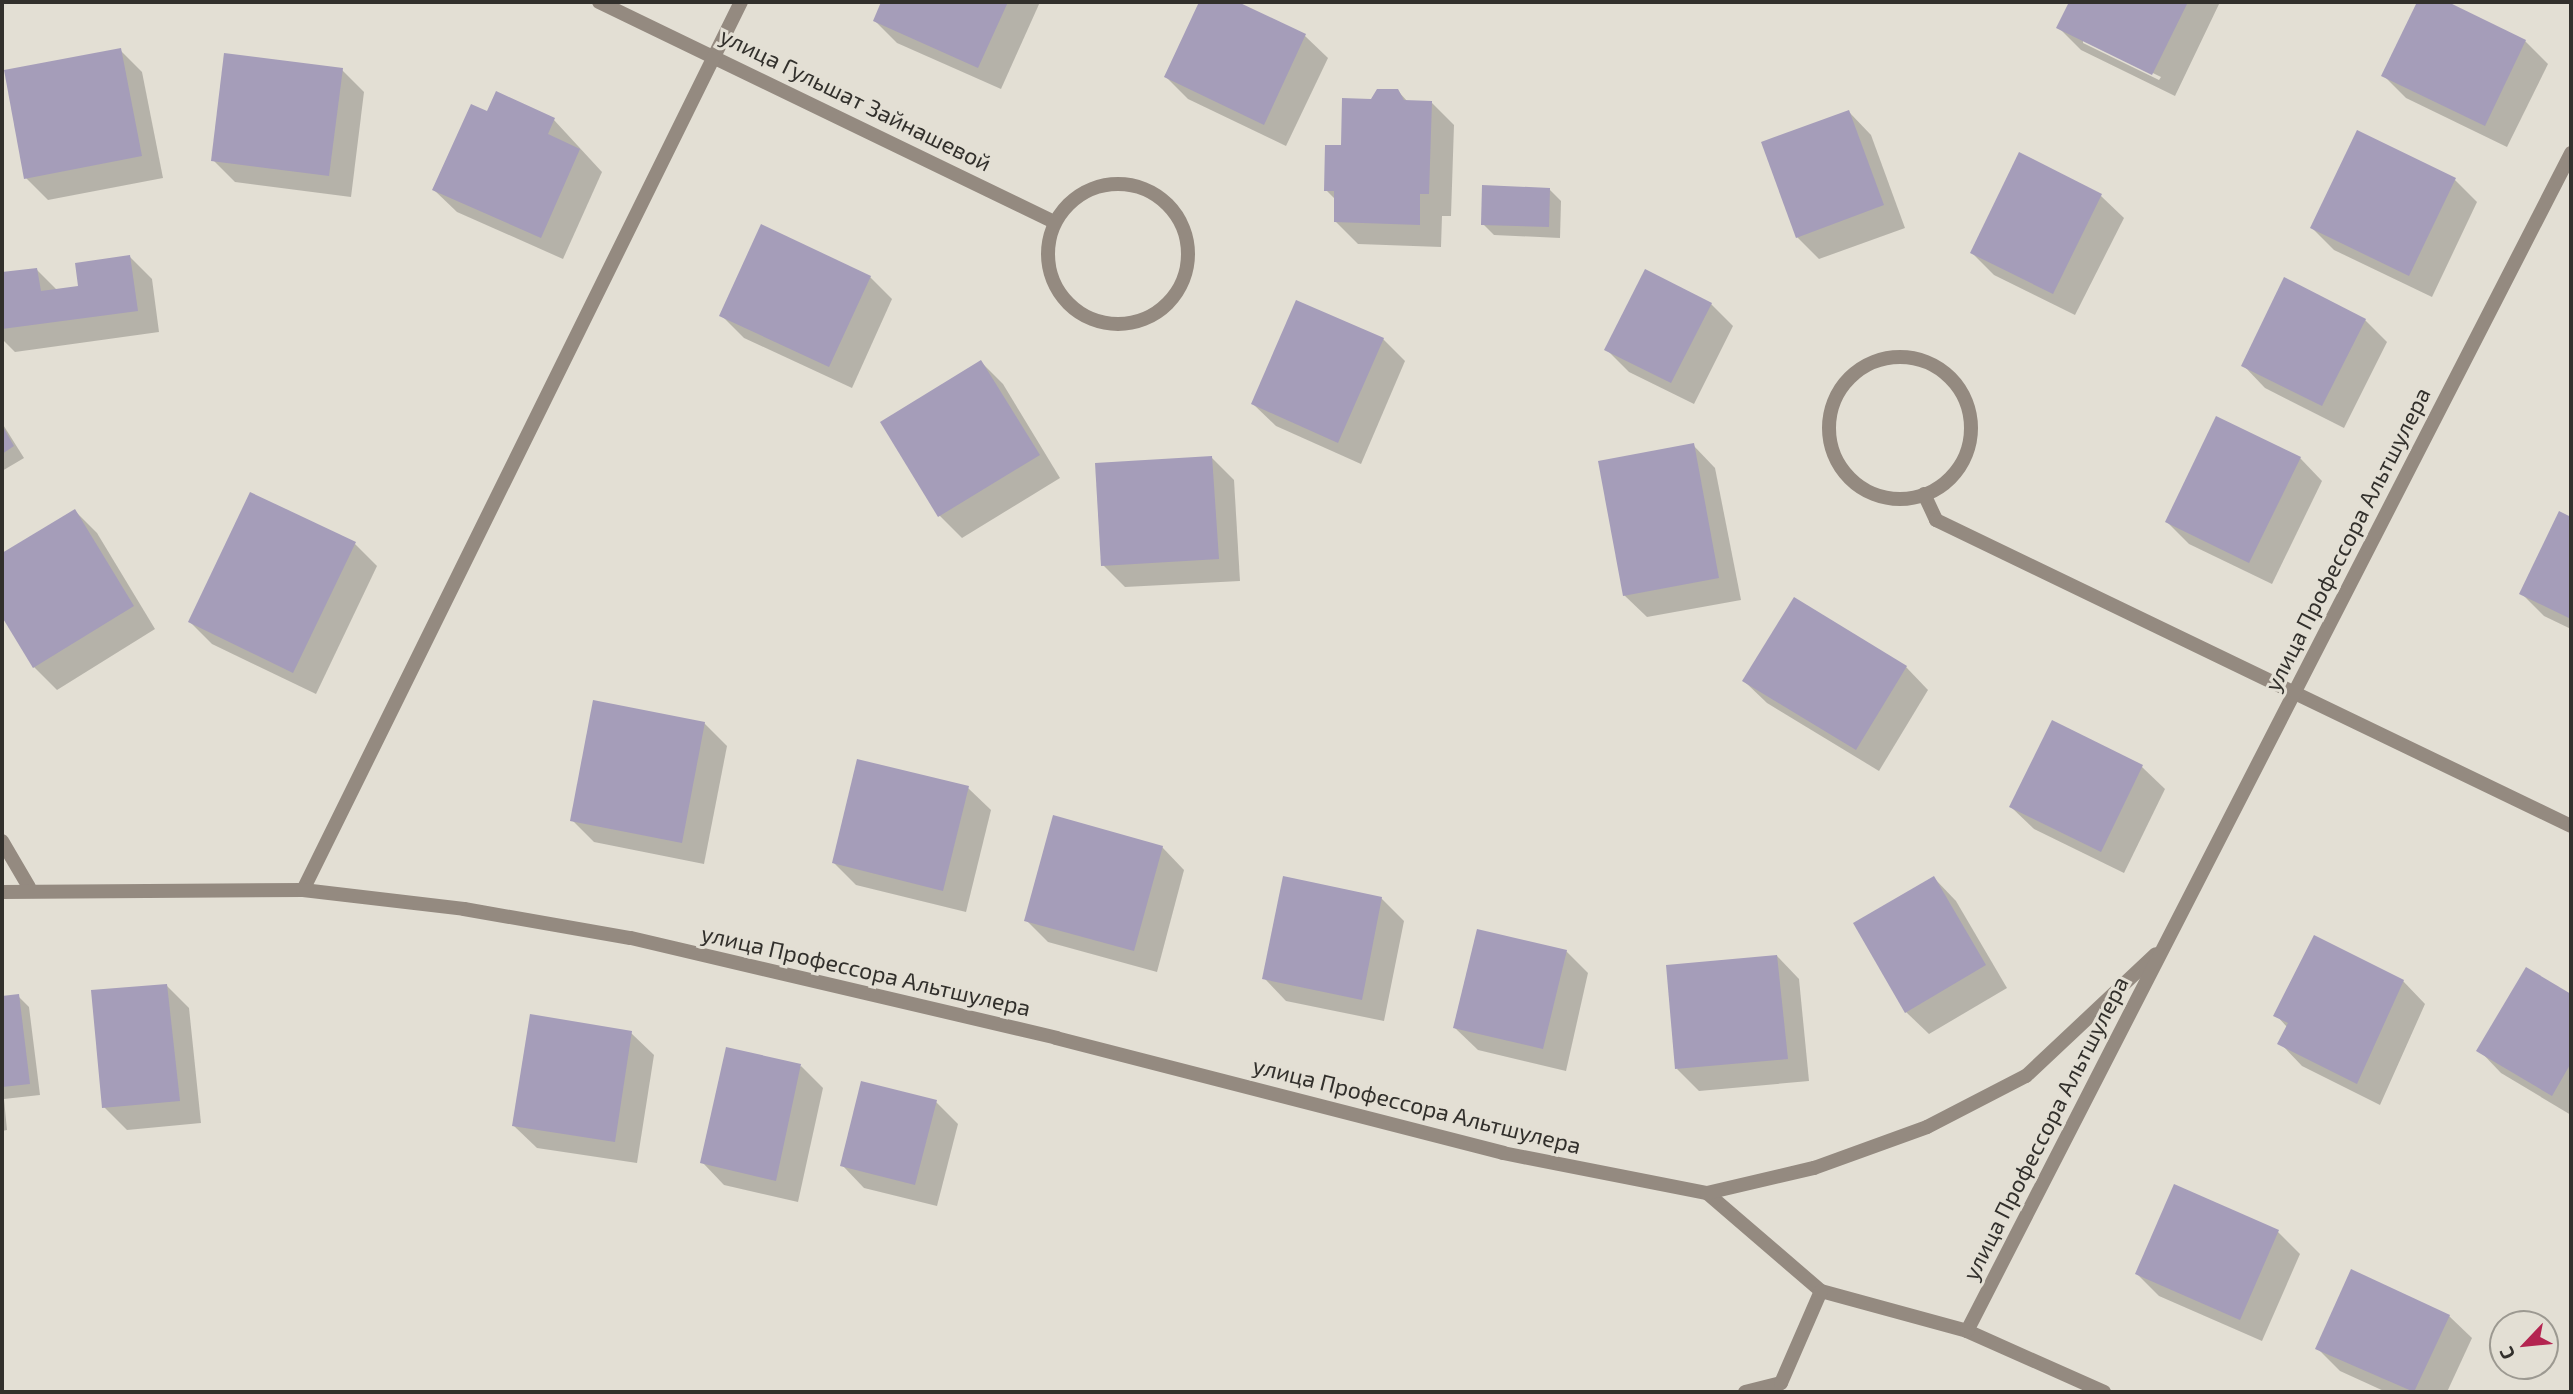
<!DOCTYPE html>
<meta charset="utf-8">
<style>
body{margin:0}
#map{position:relative;width:2573px;height:1394px;overflow:hidden;background:#e3dfd4;font-family:"Exo 2",sans-serif}
div>[style]{position:absolute}
.shadow>*{inset:0;background:#0003}
.building>*{inset:0;background:#a59db9}
.minor>*{height:14px;margin:-7px;padding:0 7px;transform-origin:7px;border-radius:7px;background:#948a80}
.minor>.ring{margin:-7px;padding:0;box-sizing:content-box;background:none;border:14px solid #948a80;border-radius:50%}
span{translate:-50% -50%;white-space:nowrap;text-align:center;line-height:1.15;-webkit-text-stroke:6px #e3dfd4;paint-order:stroke}
.street-label{font-size:23px;color:#32302c}
.frame{position:absolute;inset:0;border:4px solid #32302c;pointer-events:none}
.north{position:absolute;left:2489px;top:1310px;width:70px;height:70px;box-sizing:border-box;background:#e3dfd4;border:2px solid #9c9991;border-radius:50%;rotate:244deg;font-size:19px;font-weight:700;line-height:28px;text-align:center;color:#32302c}
.north::after{content:'';display:block;margin:auto;width:24px;height:32px;background:#b42450;clip-path:polygon(50% 0,100% 100%,50% 72%,0 100%)}
</style>
<div id="map">
<div class="shadow">
<div style="clip-path:polygon(883px 2px,1040px 2px,1001px 89px,897px 43px,875px 21px)"></div>
<div style="clip-path:polygon(1201px 2px,1234px 2px,1305px 36px,1328px 58px,1286px 146px,1188px 99px,1166px 77px)"></div>
<div style="clip-path:polygon(evenodd,2071px 2px,2220px 2px,2175px 96px,2081px 50px,2059px 28px,2071px 2px,2083px 39px,2161px 77px,2159px 80px,2083px 43px,2083px 39px)"></div>
<div style="clip-path:polygon(2419px 2px,2444px 2px,2525px 41px,2548px 64px,2507px 147px,2406px 98px,2383px 75px)"></div>
<div style="clip-path:polygon(120px 50px,142px 72px,163px 178px,48px 200px,26px 178px)"></div>
<div style="clip-path:polygon(342px 70px,364px 92px,351px 197px,235px 182px,213px 160px)"></div>
<div style="clip-path:polygon(1398px 91px,1408px 102px,1431px 102px,1454px 125px,1451px 216px,1442px 216px,1441px 247px,1358px 244px,1335px 221px,1336px 200px,1326px 190px,1372px 101px)"></div>
<div style="clip-path:polygon(1849px 112px,1871px 135px,1905px 228px,1819px 259px,1797px 237px)"></div>
<div style="clip-path:polygon(488px 113px,554px 120px,602px 172px,563px 259px,457px 212px,434px 190px)"></div>
<div style="clip-path:polygon(2020px 155px,2101px 196px,2124px 218px,2075px 315px,1994px 275px,1972px 253px)"></div>
<div style="clip-path:polygon(2455px 180px,2477px 202px,2432px 297px,2334px 250px,2312px 228px)"></div>
<div style="clip-path:polygon(1550px 190px,1561px 201px,1560px 238px,1494px 235px,1483px 224px)"></div>
<div style="clip-path:polygon(130px 257px,152px 279px,159px 332px,15px 352px,2px 339px,2px 274px,37px 270px,58px 291px,80px 287px)"></div>
<div style="clip-path:polygon(870px 277px,892px 299px,852px 388px,744px 338px,721px 315px)"></div>
<div style="clip-path:polygon(1711px 304px,1733px 326px,1694px 404px,1629px 372px,1606px 349px)"></div>
<div style="clip-path:polygon(2365px 320px,2387px 342px,2344px 428px,2265px 388px,2243px 365px)"></div>
<div style="clip-path:polygon(1383px 339px,1405px 361px,1361px 464px,1276px 426px,1253px 404px)"></div>
<div style="clip-path:polygon(981px 362px,1003px 384px,1060px 478px,962px 538px,940px 516px,883px 422px)"></div>
<div style="clip-path:polygon(2px 423px,24px 458px,2px 471px)"></div>
<div style="clip-path:polygon(1693px 445px,1715px 468px,1741px 600px,1647px 617px,1624px 595px)"></div>
<div style="clip-path:polygon(1212px 458px,1234px 480px,1240px 581px,1125px 587px,1103px 565px)"></div>
<div style="clip-path:polygon(2300px 458px,2322px 481px,2272px 584px,2189px 544px,2167px 522px)"></div>
<div style="clip-path:polygon(75px 511px,97px 533px,155px 629px,57px 690px,34px 667px,2px 613px,2px 555px)"></div>
<div style="clip-path:polygon(2560px 514px,2571px 519px,2571px 629px,2544px 616px,2521px 593px)"></div>
<div style="clip-path:polygon(355px 544px,377px 566px,316px 694px,212px 644px,190px 622px)"></div>
<div style="clip-path:polygon(1906px 667px,1928px 690px,1879px 771px,1767px 703px,1744px 681px)"></div>
<div style="clip-path:polygon(704px 723px,727px 746px,704px 864px,594px 842px,572px 820px)"></div>
<div style="clip-path:polygon(2052px 723px,2142px 767px,2165px 789px,2124px 873px,2034px 829px,2011px 807px)"></div>
<div style="clip-path:polygon(968px 788px,991px 810px,966px 912px,856px 885px,833px 862px)"></div>
<div style="clip-path:polygon(1162px 847px,1184px 870px,1157px 972px,1048px 942px,1026px 920px)"></div>
<div style="clip-path:polygon(1934px 878px,1956px 901px,2007px 988px,1929px 1034px,1906px 1012px)"></div>
<div style="clip-path:polygon(1381px 898px,1404px 921px,1384px 1021px,1286px 1001px,1264px 978px)"></div>
<div style="clip-path:polygon(1566px 951px,1588px 973px,1566px 1071px,1478px 1050px,1455px 1028px)"></div>
<div style="clip-path:polygon(1777px 956px,1799px 979px,1809px 1081px,1699px 1091px,1677px 1069px)"></div>
<div style="clip-path:polygon(2527px 969px,2571px 996px,2571px 1115px,2501px 1073px,2479px 1050px)"></div>
<div style="clip-path:polygon(2403px 981px,2425px 1004px,2380px 1105px,2302px 1066px,2280px 1043px,2287px 1027px,2276px 1015px)"></div>
<div style="clip-path:polygon(167px 986px,189px 1008px,201px 1123px,127px 1130px,104px 1107px)"></div>
<div style="clip-path:polygon(18px 996px,29px 1007px,40px 1095px,4px 1099px,7px 1130px,2px 1131px,2px 998px)"></div>
<div style="clip-path:polygon(631px 1033px,654px 1055px,637px 1163px,537px 1148px,514px 1126px)"></div>
<div style="clip-path:polygon(801px 1066px,823px 1088px,798px 1202px,724px 1185px,702px 1162px)"></div>
<div style="clip-path:polygon(936px 1102px,958px 1124px,937px 1206px,864px 1188px,842px 1165px)"></div>
<div style="clip-path:polygon(2278px 1232px,2300px 1254px,2262px 1341px,2159px 1296px,2137px 1274px)"></div>
<div style="clip-path:polygon(2449px 1316px,2472px 1338px,2447px 1392px,2386px 1392px,2340px 1371px,2318px 1349px)"></div>
</div>
<div class="building">
<div style="clip-path:polygon(881px 2px,1008px 2px,978px 68px,873px 21px)"></div>
<div style="clip-path:polygon(1199px 2px,1238px 2px,1306px 34px,1264px 125px,1164px 77px)"></div>
<div style="clip-path:polygon(2069px 2px,2188px 2px,2152px 75px,2056px 28px)"></div>
<div style="clip-path:polygon(2417px 2px,2448px 2px,2526px 40px,2485px 126px,2381px 76px)"></div>
<div style="clip-path:polygon(121px 48px,142px 156px,24px 179px,4px 70px)"></div>
<div style="clip-path:polygon(224px 53px,343px 68px,329px 176px,211px 161px)"></div>
<div style="clip-path:polygon(1377px 89px,1398px 89px,1404px 100px,1432px 101px,1429px 194px,1420px 194px,1420px 225px,1334px 222px,1334px 191px,1324px 191px,1325px 145px,1341px 145px,1342px 98px,1371px 99px)"></div>
<div style="clip-path:polygon(496px 91px,555px 118px,548px 134px,580px 149px,541px 238px,432px 190px,471px 104px,487px 111px)"></div>
<div style="clip-path:polygon(1849px 110px,1884px 205px,1796px 238px,1761px 142px)"></div>
<div style="clip-path:polygon(2357px 130px,2456px 178px,2409px 276px,2310px 228px)"></div>
<div style="clip-path:polygon(2019px 152px,2102px 194px,2053px 294px,1970px 253px)"></div>
<div style="clip-path:polygon(1482px 185px,1550px 188px,1549px 227px,1481px 225px)"></div>
<div style="clip-path:polygon(761px 224px,871px 276px,829px 367px,719px 316px)"></div>
<div style="clip-path:polygon(130px 255px,138px 311px,2px 329px,2px 272px,37px 268px,41px 291px,78px 286px,75px 263px)"></div>
<div style="clip-path:polygon(1645px 269px,1712px 303px,1671px 383px,1604px 350px)"></div>
<div style="clip-path:polygon(2284px 277px,2366px 319px,2322px 406px,2241px 366px)"></div>
<div style="clip-path:polygon(1296px 300px,1384px 338px,1338px 443px,1251px 404px)"></div>
<div style="clip-path:polygon(981px 360px,1040px 455px,938px 517px,880px 422px)"></div>
<div style="clip-path:polygon(2216px 416px,2301px 457px,2249px 563px,2165px 522px)"></div>
<div style="clip-path:polygon(2px 425px,14px 446px,2px 454px)"></div>
<div style="clip-path:polygon(1694px 443px,1719px 578px,1623px 596px,1598px 461px)"></div>
<div style="clip-path:polygon(1212px 456px,1219px 559px,1101px 566px,1095px 463px)"></div>
<div style="clip-path:polygon(250px 492px,356px 542px,293px 673px,188px 622px)"></div>
<div style="clip-path:polygon(75px 509px,134px 606px,33px 668px,2px 617px,2px 553px)"></div>
<div style="clip-path:polygon(2559px 511px,2571px 517px,2571px 619px,2519px 594px)"></div>
<div style="clip-path:polygon(1794px 597px,1907px 666px,1856px 750px,1742px 681px)"></div>
<div style="clip-path:polygon(593px 700px,705px 722px,682px 843px,570px 821px)"></div>
<div style="clip-path:polygon(2052px 720px,2143px 765px,2101px 852px,2009px 807px)"></div>
<div style="clip-path:polygon(857px 759px,969px 786px,943px 891px,832px 863px)"></div>
<div style="clip-path:polygon(1053px 815px,1163px 846px,1134px 951px,1024px 921px)"></div>
<div style="clip-path:polygon(1283px 876px,1382px 897px,1362px 1000px,1262px 979px)"></div>
<div style="clip-path:polygon(1934px 876px,1986px 965px,1905px 1013px,1853px 923px)"></div>
<div style="clip-path:polygon(1477px 929px,1567px 950px,1543px 1049px,1453px 1028px)"></div>
<div style="clip-path:polygon(2314px 935px,2404px 980px,2357px 1084px,2277px 1044px,2288px 1023px,2273px 1016px)"></div>
<div style="clip-path:polygon(1777px 955px,1788px 1059px,1675px 1069px,1666px 965px)"></div>
<div style="clip-path:polygon(2526px 967px,2571px 994px,2571px 1063px,2552px 1096px,2476px 1051px)"></div>
<div style="clip-path:polygon(167px 984px,180px 1101px,102px 1108px,91px 990px)"></div>
<div style="clip-path:polygon(19px 994px,30px 1084px,2px 1087px,2px 996px)"></div>
<div style="clip-path:polygon(530px 1014px,632px 1031px,615px 1142px,512px 1126px)"></div>
<div style="clip-path:polygon(726px 1047px,801px 1064px,776px 1181px,700px 1163px)"></div>
<div style="clip-path:polygon(861px 1081px,937px 1100px,915px 1185px,840px 1166px)"></div>
<div style="clip-path:polygon(2174px 1184px,2279px 1230px,2240px 1320px,2135px 1274px)"></div>
<div style="clip-path:polygon(2351px 1269px,2450px 1315px,2414px 1392px,2315px 1349px)"></div>
</div>
<div class="minor">
<div style="left:599px;top:2px;width:505px;rotate:25.8deg"></div>
<div class="ring" style="left:1048px;top:184px;width:126px;height:126px"></div>
<div class="ring" style="left:1829px;top:357px;width:128px;height:128px"></div>
<div style="left:1924px;top:494px;width:29px;rotate:65deg"></div>
<div style="left:1936px;top:520px;width:705px;rotate:25.73deg"></div>
<div style="left:2px;top:841px;width:53px;rotate:59.6deg"></div>
<div style="left:303px;top:890px;width:990px;rotate:-63.75deg"></div>
<div style="left:2px;top:892px;width:301px;rotate:-0.4deg"></div>
<div style="left:303px;top:890px;width:162px;rotate:6.7deg"></div>
<div style="left:464px;top:909px;width:169px;rotate:9.9deg"></div>
<div style="left:631px;top:938px;width:437px;rotate:13.2deg"></div>
<div style="left:1056px;top:1038px;width:462px;rotate:14.4deg"></div>
<div style="left:1503px;top:1153px;width:208px;rotate:11.1deg"></div>
<div style="left:1707px;top:1193px;width:150px;rotate:40.7deg"></div>
<div style="left:1821px;top:1291px;width:151px;rotate:15.3deg"></div>
<div style="left:1967px;top:1331px;width:150px;rotate:24deg"></div>
<div style="left:1707px;top:1193px;width:110px;rotate:-13.2deg"></div>
<div style="left:1814px;top:1168px;width:120px;rotate:-19.9deg"></div>
<div style="left:1927px;top:1127px;width:111px;rotate:-27.3deg"></div>
<div style="left:2026px;top:1076px;width:178px;rotate:-43.2deg"></div>
<div style="left:1967px;top:1331px;width:1324px;rotate:-62.85deg"></div>
<div style="left:1745px;top:1392px;width:37px;rotate:-14deg"></div>
<div style="left:1781px;top:1383px;width:100px;rotate:-66.5deg"></div>
</div>
<div class="street-label">
<span style="left:856px;top:99px;rotate:26deg">улица Гульшат Зайнашевой</span>
<span style="left:2347px;top:539px;rotate:-63deg">улица Профессора Альтшулера</span>
<span style="left:866px;top:970px;rotate:13deg">улица Профессора Альтшулера</span>
<span style="left:1417px;top:1105px;rotate:14deg">улица Профессора Альтшулера</span>
<span style="left:2045px;top:1128px;rotate:-63deg">улица Профессора Альтшулера</span>
</div>
<div class="frame"></div>
<div class="north">С</div>
</div>
